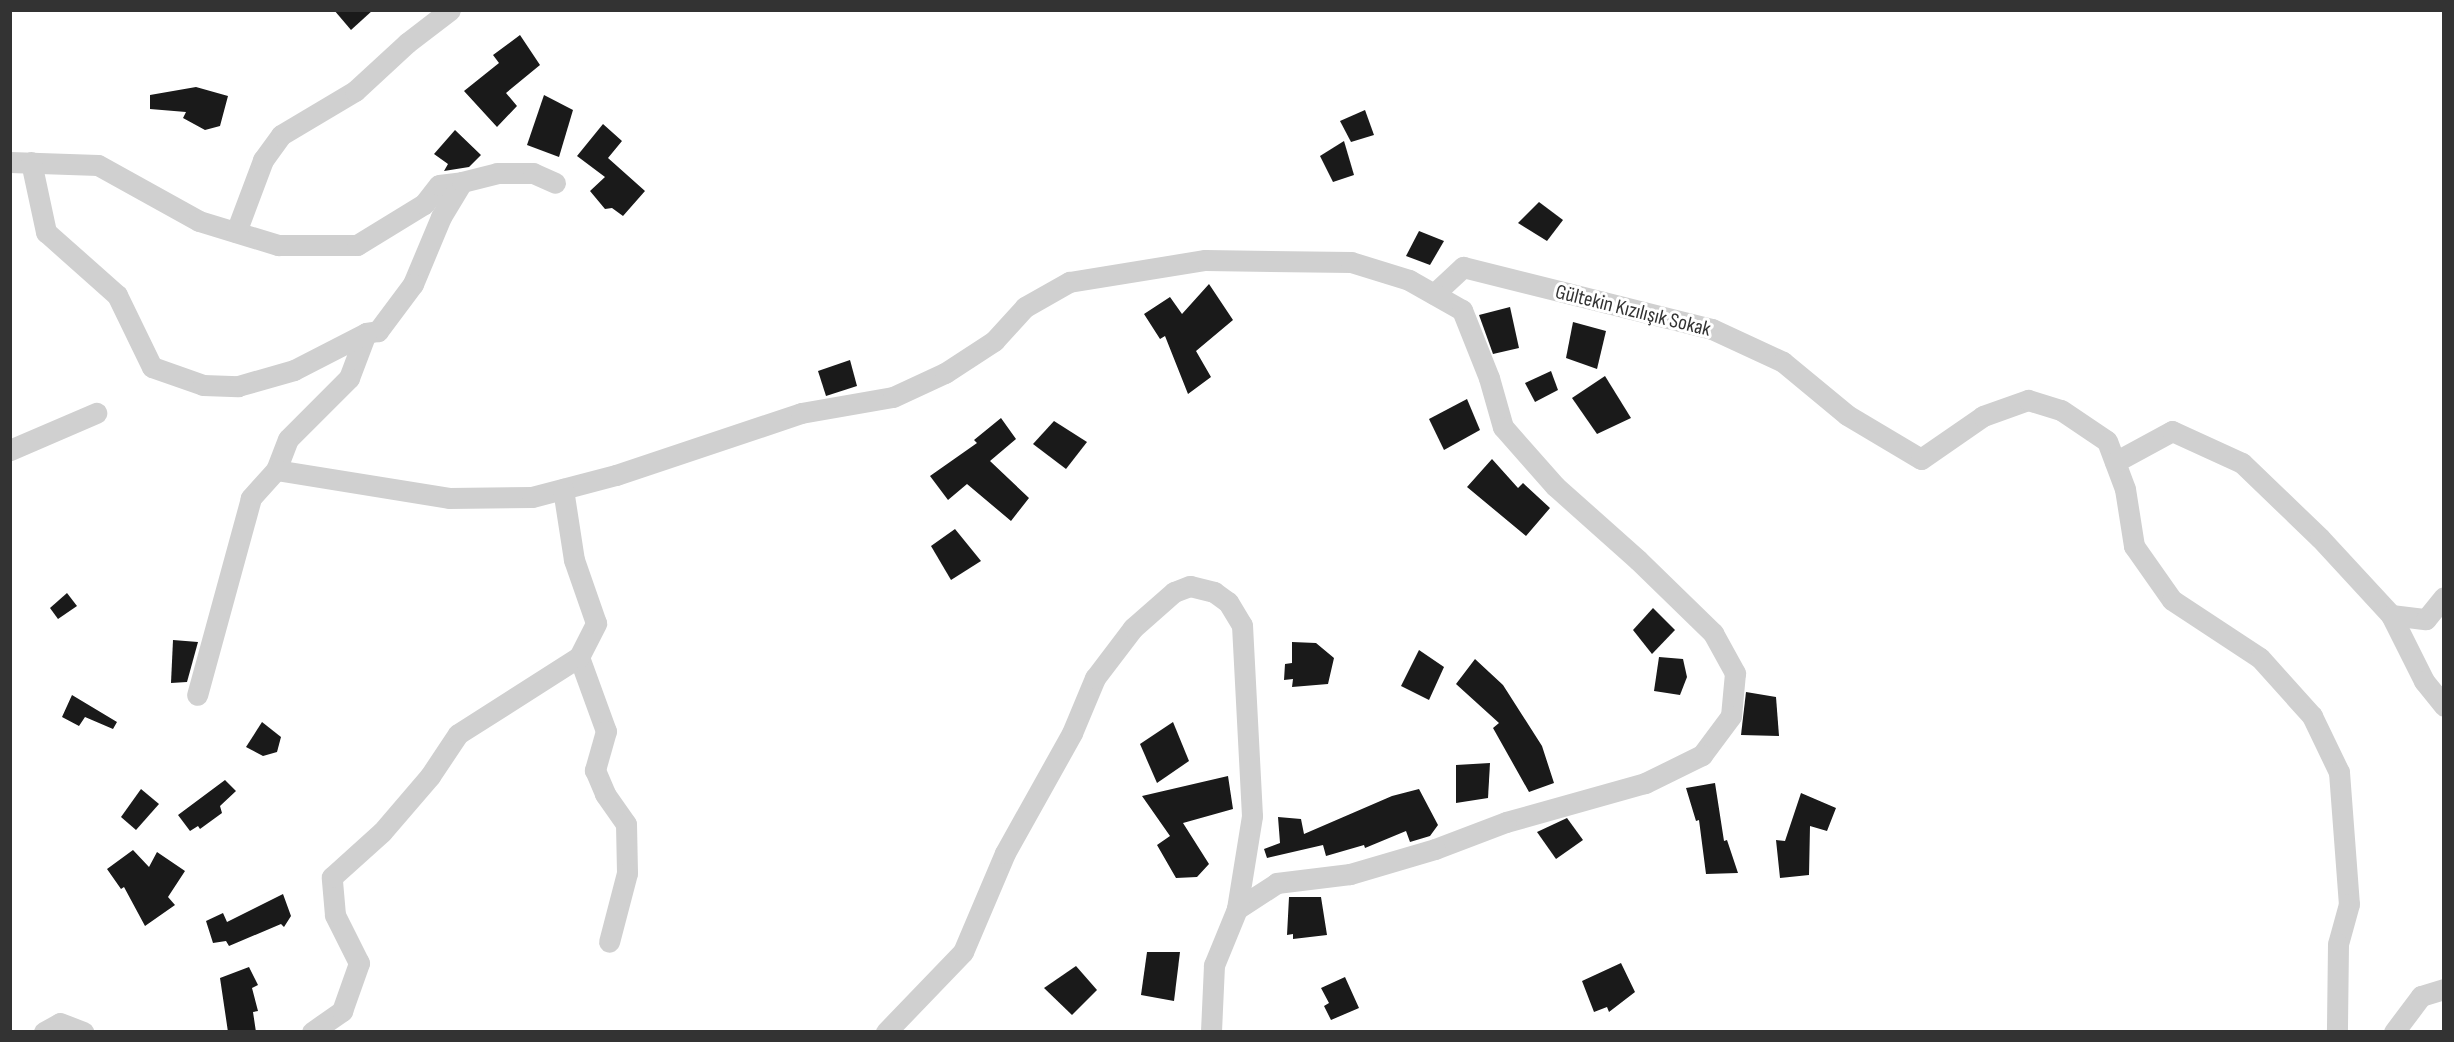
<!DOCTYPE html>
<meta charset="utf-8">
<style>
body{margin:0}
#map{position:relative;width:2454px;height:1042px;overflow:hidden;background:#fff;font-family:"Sofia Sans Condensed",sans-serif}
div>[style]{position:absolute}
.building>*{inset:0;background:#1a1a1a}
.minor>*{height:21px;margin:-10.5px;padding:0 10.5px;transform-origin:10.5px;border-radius:10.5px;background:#d0d0d0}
span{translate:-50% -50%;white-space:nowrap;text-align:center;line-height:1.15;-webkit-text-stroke:6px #fff;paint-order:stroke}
.street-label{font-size:21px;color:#333}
.frame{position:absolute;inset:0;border:12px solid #333;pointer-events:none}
</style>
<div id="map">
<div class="building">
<div style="clip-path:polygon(334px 10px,373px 10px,351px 30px)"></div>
<div style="clip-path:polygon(520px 35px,540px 65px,506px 93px,517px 106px,497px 127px,464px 91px,499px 63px,493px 55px)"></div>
<div style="clip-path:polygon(196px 87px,228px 96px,220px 126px,205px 130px,183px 118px,186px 112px,150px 109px,150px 95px)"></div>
<div style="clip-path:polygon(544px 95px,573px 110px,559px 157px,527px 145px)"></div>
<div style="clip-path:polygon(1365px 110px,1374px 135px,1351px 142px,1340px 121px)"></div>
<div style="clip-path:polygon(603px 124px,622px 141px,608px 158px,645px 191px,623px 216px,612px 208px,605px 209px,590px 191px,605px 177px,577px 156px)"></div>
<div style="clip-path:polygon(455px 130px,481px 155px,469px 167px,444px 171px,448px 164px,434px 154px)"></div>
<div style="clip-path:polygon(1344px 141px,1354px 175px,1333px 182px,1320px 156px)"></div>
<div style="clip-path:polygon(1539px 202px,1563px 220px,1547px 241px,1518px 223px)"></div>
<div style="clip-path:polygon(1419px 231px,1444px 241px,1430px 265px,1406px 256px)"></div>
<div style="clip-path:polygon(1209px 284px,1233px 320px,1196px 351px,1211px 377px,1188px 394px,1165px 336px,1160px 339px,1144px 314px,1170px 297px,1182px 314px)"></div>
<div style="clip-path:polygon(1510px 307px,1519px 348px,1493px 354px,1479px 315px)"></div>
<div style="clip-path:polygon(1573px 322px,1606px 331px,1597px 369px,1566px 358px)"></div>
<div style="clip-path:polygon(850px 360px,857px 386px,826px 396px,818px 371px)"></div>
<div style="clip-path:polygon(1551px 371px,1558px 390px,1535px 402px,1525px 383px)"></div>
<div style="clip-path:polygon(1605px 376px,1631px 418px,1597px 434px,1572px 398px)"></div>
<div style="clip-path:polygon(1467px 399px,1480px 430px,1444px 450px,1429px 419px)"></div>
<div style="clip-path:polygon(1001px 418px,1016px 439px,990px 461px,1029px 498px,1011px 521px,967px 484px,948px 500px,930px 476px,977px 443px,974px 440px)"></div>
<div style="clip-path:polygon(1054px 421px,1087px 442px,1066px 469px,1033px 444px)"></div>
<div style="clip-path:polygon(1492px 459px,1518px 488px,1523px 483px,1550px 508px,1526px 536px,1467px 487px)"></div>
<div style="clip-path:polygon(955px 529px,981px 561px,951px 580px,931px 546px)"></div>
<div style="clip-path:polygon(67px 593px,77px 606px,58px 619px,50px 608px)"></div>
<div style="clip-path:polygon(1653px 608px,1675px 630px,1652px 654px,1633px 630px)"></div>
<div style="clip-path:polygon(173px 640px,198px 642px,187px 682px,171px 683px)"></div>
<div style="clip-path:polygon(1292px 642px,1316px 643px,1334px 658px,1328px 684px,1292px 687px,1293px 679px,1284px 680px,1285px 664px,1292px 663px)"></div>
<div style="clip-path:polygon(1419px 650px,1444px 667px,1429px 700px,1401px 686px)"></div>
<div style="clip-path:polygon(1659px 657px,1683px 659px,1687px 677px,1680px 695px,1654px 691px)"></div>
<div style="clip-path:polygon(1475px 659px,1503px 685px,1542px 746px,1554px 783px,1529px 792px,1493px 728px,1499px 723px,1456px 684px)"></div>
<div style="clip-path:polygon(1746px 692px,1776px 697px,1779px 736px,1741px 735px)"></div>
<div style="clip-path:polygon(72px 695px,117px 722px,113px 729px,85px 717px,79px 726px,62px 717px)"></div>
<div style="clip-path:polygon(262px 722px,281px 737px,277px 752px,263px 756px,246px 747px)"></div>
<div style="clip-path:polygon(1173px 722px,1189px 761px,1157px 783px,1140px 744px)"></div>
<div style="clip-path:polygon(1490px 763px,1488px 798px,1456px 803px,1456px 765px)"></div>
<div style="clip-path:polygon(1228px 776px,1233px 809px,1183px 823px,1209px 864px,1197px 877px,1176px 878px,1157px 845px,1170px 836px,1142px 796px)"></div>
<div style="clip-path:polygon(225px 780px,236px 791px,220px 806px,222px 813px,200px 829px,198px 826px,190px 831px,178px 815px)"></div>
<div style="clip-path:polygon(1715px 783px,1724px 841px,1727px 840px,1738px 873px,1706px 874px,1699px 820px,1696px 821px,1686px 788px)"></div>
<div style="clip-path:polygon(141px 789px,159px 804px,136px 830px,121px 817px)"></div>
<div style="clip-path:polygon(1419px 789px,1438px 825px,1430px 836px,1410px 842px,1406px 831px,1365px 848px,1364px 845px,1326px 856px,1323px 845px,1267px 858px,1264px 849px,1280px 843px,1278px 817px,1301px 819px,1304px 834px,1392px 796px)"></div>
<div style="clip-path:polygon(1801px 793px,1836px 808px,1827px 831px,1810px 826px,1809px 875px,1780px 878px,1776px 840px,1785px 841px)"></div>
<div style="clip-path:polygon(1567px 818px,1583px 840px,1556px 859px,1537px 832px)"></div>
<div style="clip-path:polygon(133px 850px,149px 867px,157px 852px,185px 871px,168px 897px,175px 905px,145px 926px,124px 887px,121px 889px,107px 869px)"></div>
<div style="clip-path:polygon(283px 894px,291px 916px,284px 927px,281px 924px,229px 946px,226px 941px,213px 943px,206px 921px,223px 913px,227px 922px)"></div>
<div style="clip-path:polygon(1289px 897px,1321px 897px,1327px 935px,1293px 939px,1293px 934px,1287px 935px)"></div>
<div style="clip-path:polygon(1147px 952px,1180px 952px,1174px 1001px,1141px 995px)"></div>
<div style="clip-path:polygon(1621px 963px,1635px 992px,1609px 1012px,1607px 1007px,1594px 1012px,1582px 981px)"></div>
<div style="clip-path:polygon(1076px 966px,1097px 990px,1072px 1015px,1044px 988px)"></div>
<div style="clip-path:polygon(249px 967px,258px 985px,252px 988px,258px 1011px,253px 1012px,256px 1032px,228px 1032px,220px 978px)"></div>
<div style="clip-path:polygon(1345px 977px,1359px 1008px,1331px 1020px,1324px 1006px,1329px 1003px,1321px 988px)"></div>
</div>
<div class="minor">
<div style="left:10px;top:162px;width:88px;rotate:2deg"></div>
<div style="left:98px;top:165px;width:115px;rotate:29deg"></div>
<div style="left:199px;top:221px;width:83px;rotate:16.9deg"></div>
<div style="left:278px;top:245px;width:79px"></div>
<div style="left:357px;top:245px;width:79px;rotate:-31.5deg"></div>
<div style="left:424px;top:204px;width:24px;rotate:-52deg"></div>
<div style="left:439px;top:185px;width:23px;rotate:-7deg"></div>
<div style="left:462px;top:182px;width:41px;rotate:121deg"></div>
<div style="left:441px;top:217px;width:73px;rotate:112.7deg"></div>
<div style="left:413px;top:284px;width:59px;rotate:126.7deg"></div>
<div style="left:378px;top:331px;width:12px;rotate:171deg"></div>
<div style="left:366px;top:333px;width:48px;rotate:110.7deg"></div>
<div style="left:349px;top:378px;width:86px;rotate:135deg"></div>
<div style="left:288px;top:439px;width:33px;rotate:111deg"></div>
<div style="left:276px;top:470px;width:38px;rotate:132deg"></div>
<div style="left:251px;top:498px;width:204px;rotate:105.3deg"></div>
<div style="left:31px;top:162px;width:72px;rotate:77.9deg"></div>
<div style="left:46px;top:232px;width:95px;rotate:41.6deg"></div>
<div style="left:117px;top:295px;width:80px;rotate:64.1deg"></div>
<div style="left:152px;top:367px;width:54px;rotate:19.4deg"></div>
<div style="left:203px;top:385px;width:35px;rotate:2deg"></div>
<div style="left:238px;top:386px;width:58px;rotate:-15.9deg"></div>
<div style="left:294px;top:370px;width:81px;rotate:-27.2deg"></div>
<div style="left:462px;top:182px;width:36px;rotate:-14deg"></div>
<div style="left:497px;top:173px;width:36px"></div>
<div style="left:533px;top:173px;width:24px;rotate:24deg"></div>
<div style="left:236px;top:232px;width:77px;rotate:-69.4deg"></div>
<div style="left:263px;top:160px;width:31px;rotate:-54deg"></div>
<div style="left:281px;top:135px;width:86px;rotate:-30.7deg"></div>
<div style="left:355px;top:91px;width:71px;rotate:-42.7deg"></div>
<div style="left:407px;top:43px;width:54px;rotate:-37.5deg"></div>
<div style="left:1434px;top:294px;width:40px;rotate:-43deg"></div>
<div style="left:1463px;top:267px;width:257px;rotate:14deg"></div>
<div style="left:1712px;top:329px;width:78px;rotate:24.9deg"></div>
<div style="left:1783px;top:362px;width:83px;rotate:39.6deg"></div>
<div style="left:1847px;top:415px;width:86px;rotate:30.7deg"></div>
<div style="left:1921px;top:459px;width:75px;rotate:-34.7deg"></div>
<div style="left:1983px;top:416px;width:48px;rotate:-19.6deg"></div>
<div style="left:2028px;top:400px;width:34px;rotate:17deg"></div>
<div style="left:2061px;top:410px;width:55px;rotate:34deg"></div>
<div style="left:2107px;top:441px;width:51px;rotate:69.4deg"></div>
<div style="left:2125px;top:489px;width:58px;rotate:81deg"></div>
<div style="left:2134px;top:546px;width:66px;rotate:54.9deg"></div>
<div style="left:2172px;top:600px;width:105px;rotate:33.4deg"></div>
<div style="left:2260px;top:658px;width:78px;rotate:48.1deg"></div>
<div style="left:2312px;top:716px;width:62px;rotate:64.3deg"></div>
<div style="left:2339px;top:772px;width:132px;rotate:85.7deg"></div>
<div style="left:2349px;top:904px;width:41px;rotate:105.4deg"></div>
<div style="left:2338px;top:944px;width:88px;rotate:90.7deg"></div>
<div style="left:10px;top:450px;width:94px;rotate:-23.3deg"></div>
<div style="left:2115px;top:462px;width:65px;rotate:-28.5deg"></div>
<div style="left:2172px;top:431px;width:77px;rotate:24.6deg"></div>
<div style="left:2242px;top:463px;width:108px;rotate:43.9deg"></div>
<div style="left:2320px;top:538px;width:105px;rotate:47.3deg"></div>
<div style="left:2391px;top:615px;width:35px;rotate:7deg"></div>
<div style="left:2426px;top:619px;width:28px;rotate:-51deg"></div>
<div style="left:276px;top:470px;width:175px;rotate:9.2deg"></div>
<div style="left:449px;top:498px;width:83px;rotate:-0.7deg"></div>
<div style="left:532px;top:497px;width:87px;rotate:-14.7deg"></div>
<div style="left:616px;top:475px;width:195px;rotate:-18.5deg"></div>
<div style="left:801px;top:413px;width:93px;rotate:-9.9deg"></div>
<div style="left:893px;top:397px;width:57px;rotate:-24.8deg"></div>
<div style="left:945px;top:373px;width:59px;rotate:-33.1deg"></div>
<div style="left:994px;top:341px;width:46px;rotate:-47.6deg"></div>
<div style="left:1025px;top:307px;width:51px;rotate:-29.6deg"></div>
<div style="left:1069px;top:282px;width:138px;rotate:-9.2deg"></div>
<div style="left:1205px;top:260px;width:146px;rotate:0.8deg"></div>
<div style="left:1351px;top:262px;width:61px;rotate:17.2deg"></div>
<div style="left:1409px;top:280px;width:61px;rotate:29.5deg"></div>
<div style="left:1462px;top:310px;width:73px;rotate:68.3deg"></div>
<div style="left:1489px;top:378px;width:51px;rotate:74.1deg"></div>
<div style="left:1503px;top:427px;width:79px;rotate:48.6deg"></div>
<div style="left:1555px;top:486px;width:111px;rotate:41.7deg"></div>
<div style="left:1638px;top:560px;width:105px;rotate:44.2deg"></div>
<div style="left:1713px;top:633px;width:46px;rotate:61.2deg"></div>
<div style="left:1735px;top:673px;width:43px;rotate:95.3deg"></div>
<div style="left:1731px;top:716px;width:49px;rotate:126.6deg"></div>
<div style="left:1702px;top:755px;width:64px;rotate:153.8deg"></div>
<div style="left:1645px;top:783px;width:144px;rotate:164.3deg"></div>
<div style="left:1506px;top:822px;width:76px;rotate:159.2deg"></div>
<div style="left:1435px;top:849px;width:89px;rotate:163.6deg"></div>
<div style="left:1350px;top:874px;width:74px;rotate:173deg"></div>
<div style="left:1277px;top:883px;width:48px;rotate:147deg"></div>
<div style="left:1237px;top:909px;width:61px;rotate:112.3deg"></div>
<div style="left:1214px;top:965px;width:67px;rotate:92.6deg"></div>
<div style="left:2391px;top:615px;width:74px;rotate:63.4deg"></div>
<div style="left:2424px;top:681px;width:32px;rotate:51deg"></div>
<div style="left:579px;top:657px;width:79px;rotate:70deg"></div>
<div style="left:606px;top:731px;width:41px;rotate:105.8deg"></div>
<div style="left:595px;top:770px;width:26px;rotate:67deg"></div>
<div style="left:605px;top:794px;width:37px;rotate:55deg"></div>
<div style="left:626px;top:824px;width:49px;rotate:88.8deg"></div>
<div style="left:627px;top:873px;width:71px;rotate:104.6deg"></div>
<div style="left:44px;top:1032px;width:18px;rotate:-29deg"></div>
<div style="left:60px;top:1023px;width:25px;rotate:21deg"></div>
<div style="left:312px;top:1032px;width:37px;rotate:-35deg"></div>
<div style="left:342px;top:1011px;width:51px;rotate:-70.5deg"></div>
<div style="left:359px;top:963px;width:54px;rotate:-116.6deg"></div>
<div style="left:335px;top:915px;width:38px;rotate:-95deg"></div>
<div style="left:332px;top:877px;width:67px;rotate:-42deg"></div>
<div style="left:382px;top:832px;width:74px;rotate:-49.4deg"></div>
<div style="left:430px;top:776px;width:50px;rotate:-56.3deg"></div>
<div style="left:458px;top:734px;width:143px;rotate:-32.5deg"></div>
<div style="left:579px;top:657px;width:38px;rotate:-63deg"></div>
<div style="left:596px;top:623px;width:67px;rotate:-109.2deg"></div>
<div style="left:574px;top:560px;width:72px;rotate:-98.8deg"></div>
<div style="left:886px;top:1032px;width:111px;rotate:-46.1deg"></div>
<div style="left:963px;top:952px;width:108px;rotate:-67deg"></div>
<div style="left:1005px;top:853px;width:137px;rotate:-60.8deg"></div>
<div style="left:1072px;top:733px;width:60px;rotate:-67.3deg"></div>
<div style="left:1095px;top:678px;width:63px;rotate:-52.8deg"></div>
<div style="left:1133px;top:628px;width:55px;rotate:-41.3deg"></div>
<div style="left:1174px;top:592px;width:17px;rotate:-21deg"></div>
<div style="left:1190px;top:586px;width:25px;rotate:14deg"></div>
<div style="left:1214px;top:592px;width:17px;rotate:36deg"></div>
<div style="left:1228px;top:602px;width:27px;rotate:59deg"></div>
<div style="left:1242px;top:625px;width:191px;rotate:87deg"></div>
<div style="left:1252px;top:816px;width:94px;rotate:99.2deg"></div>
<div style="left:2394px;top:1032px;width:45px;rotate:-53.1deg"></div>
<div style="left:2421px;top:996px;width:24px;rotate:-17deg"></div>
</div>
<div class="street-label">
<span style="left:1633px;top:311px;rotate:14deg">Gültekin Kızılışık Sokak</span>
</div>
<div class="frame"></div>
</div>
